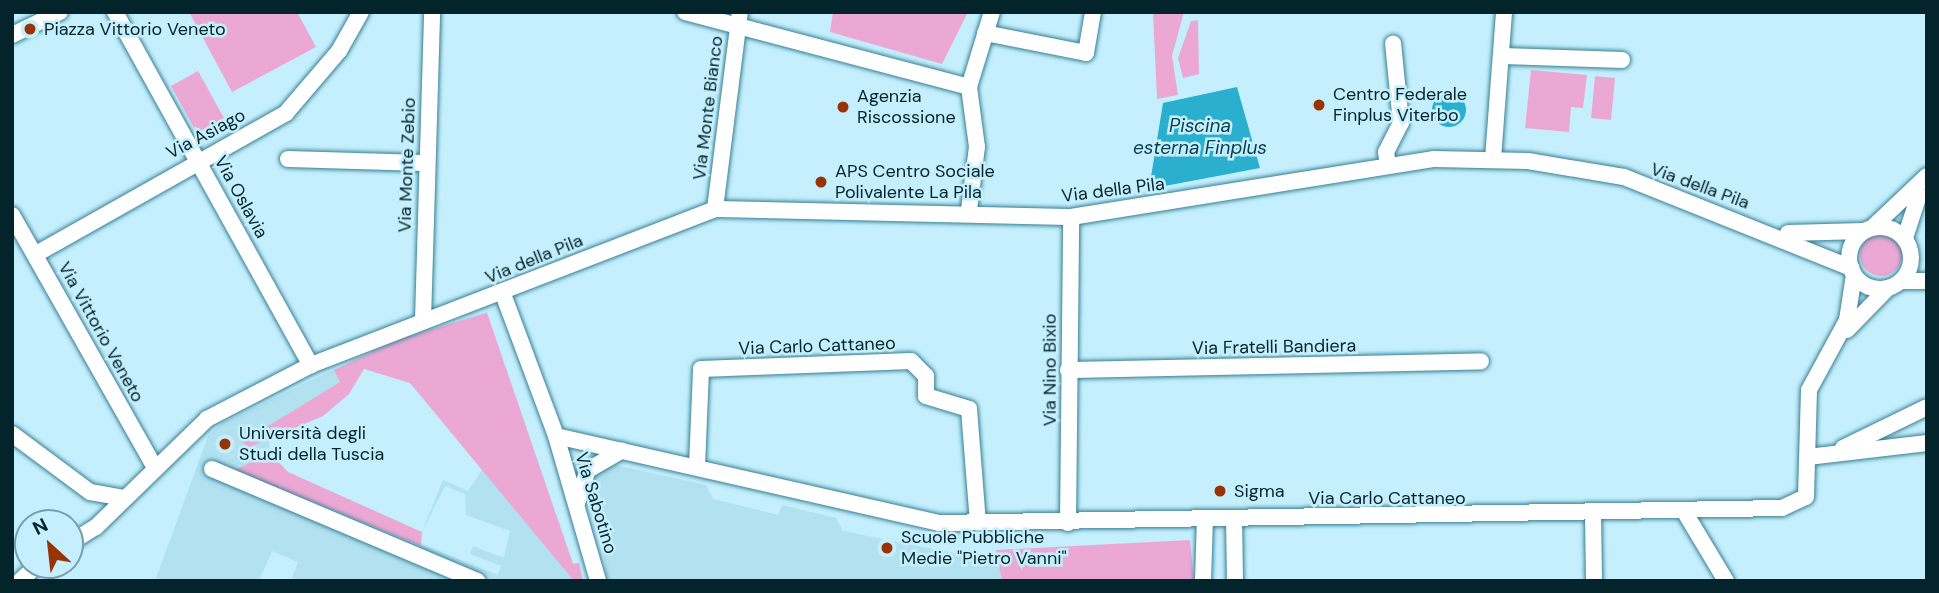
<!DOCTYPE html>
<meta charset="utf-8">
<style>
body{margin:0}
#map{position:relative;width:1939px;height:593px;overflow:hidden;background:#c5effd;font-family:"DM Sans",sans-serif}
div>[style]{position:absolute}
.built>*{inset:0;background:#b2e1f0}
.green>*{inset:0;background:#eca8d5}
.round{border-radius:50%}
.water>*{inset:0;background:#2aafcf}
.roads{filter:drop-shadow(0 0 2px #378095) drop-shadow(0 0 2px #378095)}
.minor>*{height:16px;margin:-8px;padding:0 8px;transform-origin:8px;border-radius:8px;background:#fff}
.minor>.ring{margin:-8px;padding:0;box-sizing:content-box;background:none;border:16px solid #fff;border-radius:50%}
.dots>*{width:19px;height:19px;translate:-50% -50%;box-sizing:border-box;border:4px solid #c5effd;border-radius:50%}
span{translate:-50% -50%;white-space:nowrap;text-align:center;line-height:1.15;-webkit-text-stroke:5px #c5effd;paint-order:stroke}
.poi-label{font-size:18px;color:#04242c}
.left{translate:0 -50%;text-align:left}
.street-label{font-size:18px;color:#04242c}
.water-label{font-size:19px;color:#08414f;font-style:italic}
.frame{position:absolute;inset:0;border:14px solid #04242c;pointer-events:none}
.north{position:absolute;left:14px;top:509px;width:70px;height:70px;box-sizing:border-box;background:#c5effd;border:2px solid #789ea9;border-radius:50%;rotate:333deg;font-size:19px;font-weight:700;line-height:28px;text-align:center;color:#04242c}
.north::after{content:'';display:block;margin:auto;width:24px;height:32px;background:#983306;clip-path:polygon(50% 0,100% 100%,50% 72%,0 100%)}
</style>
<div id="map">
<div class="built">
<div style="clip-path:polygon(487px 312px,573px 563px,579px 563px,583px 581px,579px 564px,573px 564px,487px 313px,335px 369px,340px 382px,243px 442px,249px 446px,269px 440px,270px 453px,236px 470px,498px 575px,501px 566px,470px 554px,473px 546px,504px 558px,510px 531px,466px 515px,465px 494px,445px 486px,422px 532px,443px 480px,468px 491px,483px 468px,574px 581px,291px 581px,298px 562px,272px 551px,259px 581px,155px 581px,208px 436px,222px 423px,400px 338px)"></div>
<div style="clip-path:polygon(615px 465px,706px 485px,713px 499px,778px 515px,782px 505px,836px 518px,843px 531px,999px 562px,1002px 581px,607px 581px,601px 533px,606px 527px,596px 521px,591px 482px,604px 466px)"></div>
</div>
<div class="green">
<div style="clip-path:polygon(189px 12px,297px 12px,316px 47px,232px 92px)"></div>
<div style="clip-path:polygon(833px 12px,968px 12px,942px 64px,830px 32px)"></div>
<div style="clip-path:polygon(1153px 12px,1184px 12px,1172px 56px,1178px 95px,1157px 99px)"></div>
<div style="clip-path:polygon(1198px 20px,1199px 74px,1183px 78px,1178px 58px,1191px 21px)"></div>
<div style="clip-path:polygon(1531px 70px,1587px 75px,1583px 108px,1571px 107px,1569px 132px,1525px 128px)"></div>
<div style="clip-path:polygon(198px 71px,224px 118px,197px 133px,171px 86px)"></div>
<div style="clip-path:polygon(1595px 76px,1615px 78px,1611px 120px,1591px 118px)"></div>
<div class="round" style="left:1860px;top:234px;width:42px;height:42px"></div>
<div style="clip-path:polygon(487px 313px,573px 564px,579px 563px,583px 581px,574px 581px,410px 383px,364px 369px,349px 394px,323px 416px,249px 447px,242px 442px,340px 382px,334px 370px,401px 339px)"></div>
<div style="clip-path:polygon(270px 453px,288px 472px,422px 532px,421px 546px,235px 470px)"></div>
<div style="clip-path:polygon(1190px 540px,1194px 581px,1002px 581px,996px 550px)"></div>
</div>
<div class="water">
<div style="clip-path:polygon(1237px 87px,1260px 168px,1149px 189px,1163px 103px)"></div>
<div class="round" style="left:1432px;top:93px;width:34px;height:34px"></div>
</div>
<div class="roads">
<div class="minor">
<div style="left:115px;top:12px;width:404px;rotate:61deg"></div>
<div style="left:685px;top:12px;width:294px;rotate:14.8deg"></div>
<div style="left:985px;top:33px;width:103px;rotate:11.2deg"></div>
<div style="left:1086px;top:53px;width:42px;rotate:-80.3deg"></div>
<div style="left:12px;top:35px;width:53px;rotate:-25.6deg"></div>
<div style="left:1504px;top:56px;width:118px;rotate:1.9deg"></div>
<div style="left:288px;top:159px;width:136px;rotate:1.7deg"></div>
<div style="left:1493px;top:159px;width:147px;rotate:-85.7deg"></div>
<div style="left:1388px;top:166px;width:14px;rotate:-98deg"></div>
<div style="left:1386px;top:152px;width:33px;rotate:-63deg"></div>
<div style="left:1401px;top:123px;width:80px;rotate:-95.7deg"></div>
<div style="left:715px;top:209px;width:199px;rotate:-82.8deg"></div>
<div style="left:969px;top:210px;width:64px;rotate:-82.8deg"></div>
<div style="left:977px;top:147px;width:61px;rotate:-97.6deg"></div>
<div style="left:969px;top:87px;width:78px;rotate:-73deg"></div>
<div style="left:12px;top:215px;width:291px;rotate:60.5deg"></div>
<div style="left:1874px;top:226px;width:73px;rotate:-43.3deg"></div>
<div class="ring" style="left:1849px;top:227px;width:46px;height:46px"></div>
<div style="left:1788px;top:233px;width:76px;rotate:-1.5deg"></div>
<div style="left:1905px;top:238px;width:45px;rotate:-72deg"></div>
<div style="left:36px;top:254px;width:287px;rotate:-29.4deg"></div>
<div style="left:286px;top:113px;width:82px;rotate:-49.5deg"></div>
<div style="left:339px;top:51px;width:45px;rotate:-60.6deg"></div>
<div style="left:1901px;top:281px;width:26px"></div>
<div style="left:503px;top:294px;width:152px;rotate:69.5deg"></div>
<div style="left:556px;top:436px;width:151px;rotate:73.8deg"></div>
<div style="left:423px;top:320px;width:308px;rotate:-88.3deg"></div>
<div style="left:1847px;top:330px;width:59px;rotate:-45.7deg"></div>
<div style="left:1068px;top:370px;width:413px;rotate:-1.2deg"></div>
<div style="left:12px;top:434px;width:97px;rotate:36.6deg"></div>
<div style="left:90px;top:492px;width:34px;rotate:10deg"></div>
<div style="left:556px;top:436px;width:393px;rotate:12.8deg"></div>
<div style="left:939px;top:523px;width:843px;rotate:-1.02deg"></div>
<div style="left:1782px;top:508px;width:26px;rotate:-25deg"></div>
<div style="left:1806px;top:497px;width:107px;rotate:-88.4deg"></div>
<div style="left:1809px;top:390px;width:80px;rotate:-61.5deg"></div>
<div style="left:1847px;top:320px;width:46px;rotate:-81.2deg"></div>
<div style="left:1843px;top:448px;width:93px;rotate:-26deg"></div>
<div style="left:1808px;top:457px;width:120px;rotate:-6.7deg"></div>
<div style="left:697px;top:466px;width:97px;rotate:-87.6deg"></div>
<div style="left:701px;top:369px;width:210px;rotate:-2.2deg"></div>
<div style="left:911px;top:361px;width:21px;rotate:45deg"></div>
<div style="left:926px;top:376px;width:20px;rotate:90deg"></div>
<div style="left:926px;top:396px;width:45px;rotate:16.8deg"></div>
<div style="left:969px;top:409px;width:114px;rotate:85.5deg"></div>
<div style="left:212px;top:469px;width:288px;rotate:22.9deg"></div>
<div style="left:577px;top:503px;width:35px;rotate:-72deg"></div>
<div style="left:588px;top:470px;width:39px;rotate:-30deg"></div>
<div style="left:1684px;top:511px;width:82px;rotate:59deg"></div>
<div style="left:1593px;top:515px;width:66px;rotate:89.1deg"></div>
<div style="left:1234px;top:518px;width:63px;rotate:89.1deg"></div>
<div style="left:1068px;top:523px;width:306px;rotate:-89.4deg"></div>
<div style="left:70px;top:543px;width:31px;rotate:-32deg"></div>
<div style="left:96px;top:527px;width:155px;rotate:-44.2deg"></div>
<div style="left:207px;top:419px;width:117px;rotate:-27.4deg"></div>
<div style="left:311px;top:365px;width:433px;rotate:-21.1deg"></div>
<div style="left:715px;top:209px;width:356px;rotate:1.3deg"></div>
<div style="left:1071px;top:217px;width:368px;rotate:-9.1deg"></div>
<div style="left:1434px;top:159px;width:94px;rotate:1.2deg"></div>
<div style="left:1528px;top:161px;width:97px;rotate:9.5deg"></div>
<div style="left:1624px;top:177px;width:245px;rotate:21.8deg"></div>
<div style="left:20px;top:581px;width:23px;rotate:-43deg"></div>
<div style="left:1203px;top:581px;width:63px;rotate:-88.2deg"></div>
</div>
</div>
<div class="dots">
<div style="left:30px;top:29px;background:#983306"></div>
<div style="left:1319px;top:105px;background:#983306"></div>
<div style="left:843px;top:107px;background:#983306"></div>
<div style="left:821px;top:182px;background:#983306"></div>
<div style="left:225px;top:444px;background:#983306"></div>
<div style="left:1220px;top:491px;background:#983306"></div>
<div style="left:887px;top:548px;background:#983306"></div>
</div>
<div class="poi-label">
<span class="left" style="left:44px;top:29px">Piazza Vittorio Veneto</span>
<span class="left" style="left:1333px;top:105px">Centro Federale<br>Finplus Viterbo</span>
<span class="left" style="left:857px;top:107px">Agenzia<br>Riscossione</span>
<span class="left" style="left:835px;top:182px">APS Centro Sociale<br>Polivalente La Pila</span>
<span class="left" style="left:239px;top:444px">Università degli<br>Studi della Tuscia</span>
<span class="left" style="left:1234px;top:491px">Sigma</span>
<span class="left" style="left:901px;top:548px">Scuole Pubbliche<br>Medie "Pietro Vanni"</span>
</div>
<div class="street-label">
<span style="left:708px;top:108px;rotate:-83deg">Via Monte Bianco</span>
<span style="left:206px;top:134px;rotate:-28deg">Via Asiago</span>
<span style="left:407px;top:165px;rotate:-88deg">Via Monte Zebio</span>
<span style="left:1700px;top:186px;rotate:20deg">Via della Pila</span>
<span style="left:1113px;top:190px;rotate:-7deg">Via della Pila</span>
<span style="left:241px;top:197px;rotate:61deg">Via Oslavia</span>
<span style="left:534px;top:259px;rotate:-22deg">Via della Pila</span>
<span style="left:101px;top:332px;rotate:61deg">Via Vittorio Veneto</span>
<span style="left:817px;top:346px;rotate:-2deg">Via Carlo Cattaneo</span>
<span style="left:1274px;top:347px;rotate:-1deg">Via Fratelli Bandiera</span>
<span style="left:1050px;top:370px;rotate:-90deg">Via Nino Bixio</span>
<span style="left:1387px;top:498px">Via Carlo Cattaneo</span>
<span style="left:596px;top:503px;rotate:73deg">Via Sabotino</span>
</div>
<div class="water-label">
<span style="left:1200px;top:137px">Piscina<br>esterna Finplus</span>
</div>
<div class="frame"></div>
<div class="north">N</div>
</div>
